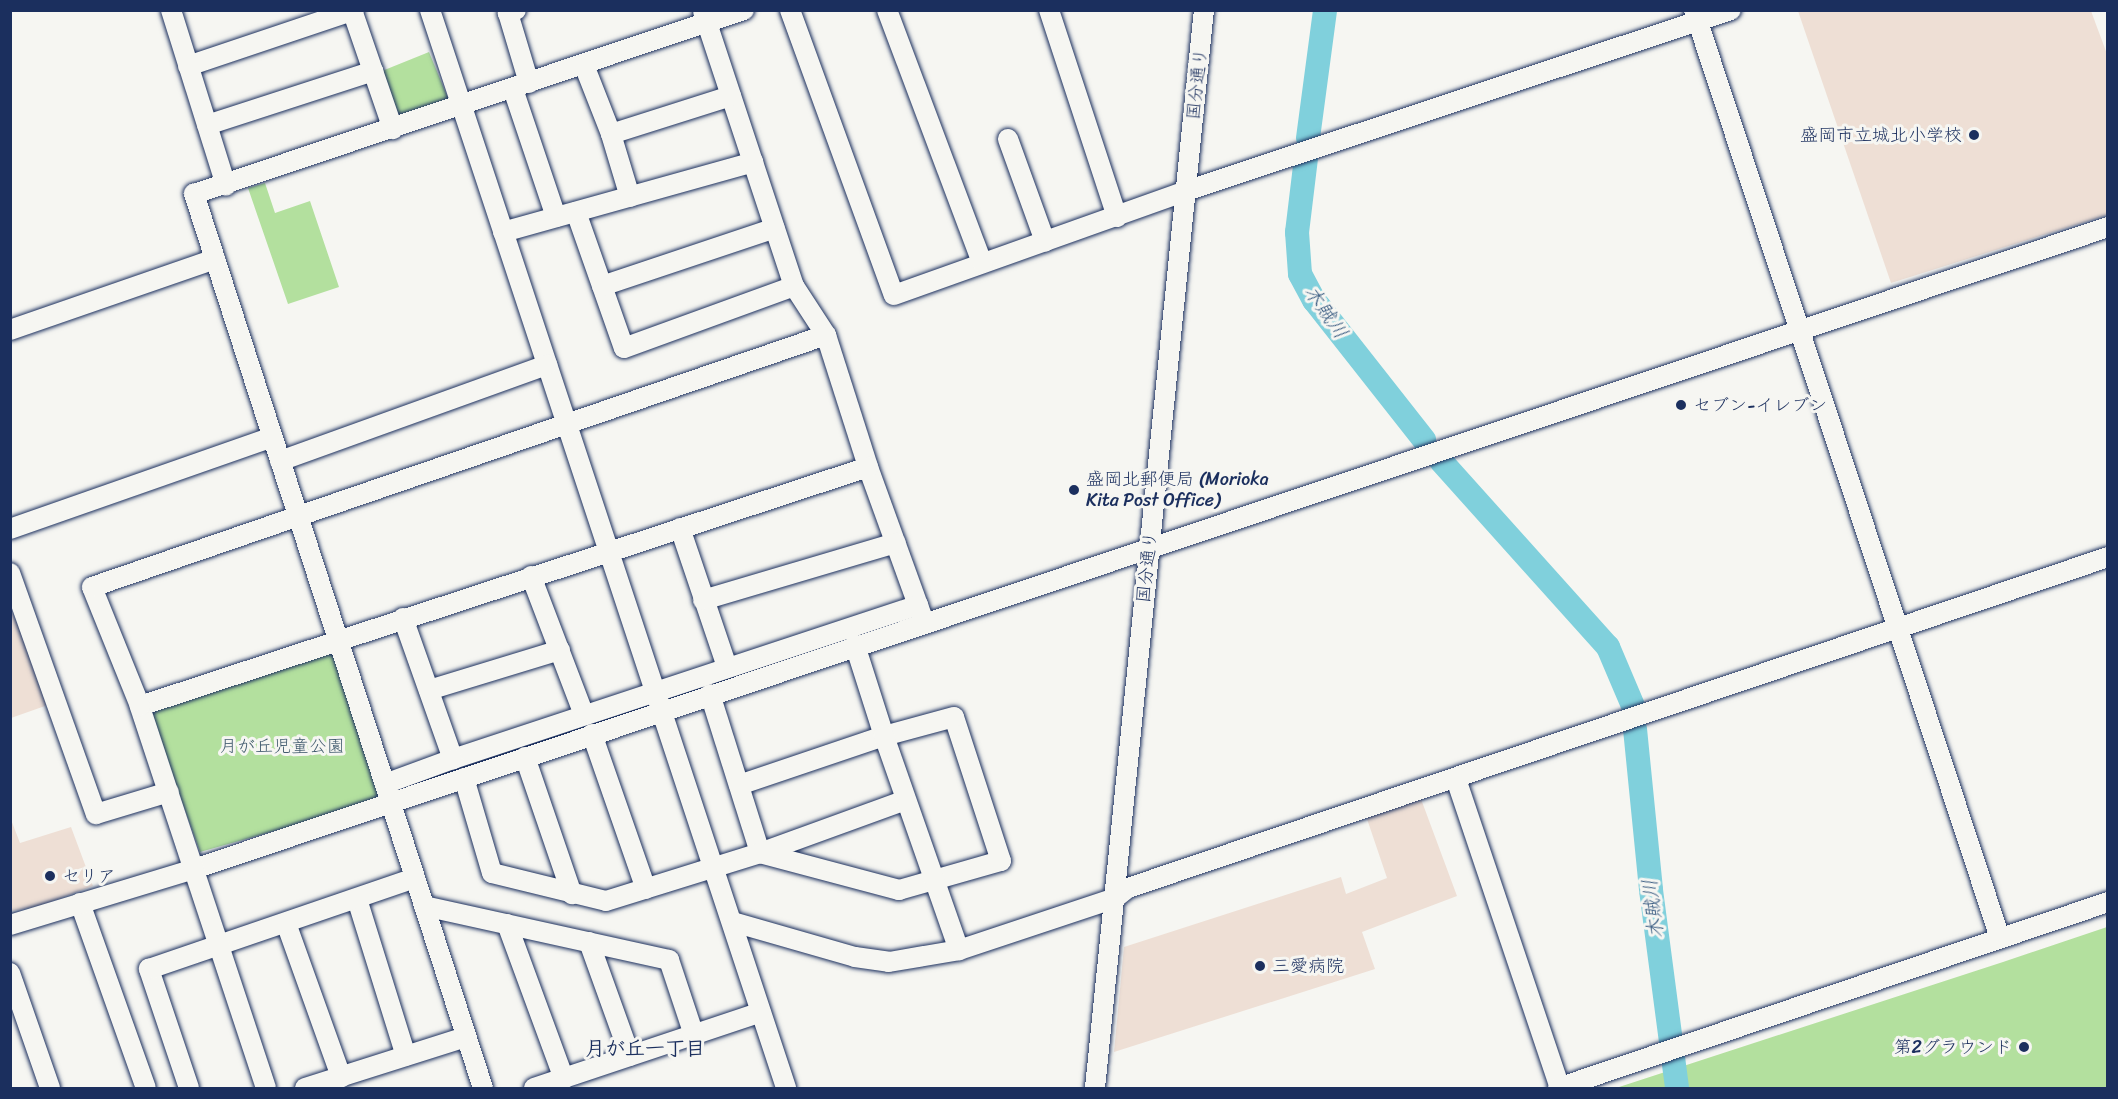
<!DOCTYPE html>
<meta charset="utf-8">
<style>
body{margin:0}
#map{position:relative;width:2118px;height:1099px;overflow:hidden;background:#f6f6f2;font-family:Sriracha,"Klee One",sans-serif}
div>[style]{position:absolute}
.built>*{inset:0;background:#eedfd5}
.green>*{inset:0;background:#b3e09e}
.river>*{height:24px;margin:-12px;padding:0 12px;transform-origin:12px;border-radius:12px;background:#80d0dc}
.roads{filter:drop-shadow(0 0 2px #1b2f5e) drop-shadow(0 0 2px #1b2f5e)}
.minor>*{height:20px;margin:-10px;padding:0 10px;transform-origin:10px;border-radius:10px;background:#f6f6f2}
.dots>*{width:16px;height:16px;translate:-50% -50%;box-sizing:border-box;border:3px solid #f6f6f2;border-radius:50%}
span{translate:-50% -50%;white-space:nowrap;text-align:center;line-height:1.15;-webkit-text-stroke:6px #f6f6f2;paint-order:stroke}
.street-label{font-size:18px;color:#1b2f5e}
.poi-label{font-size:18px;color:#1b2f5e}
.right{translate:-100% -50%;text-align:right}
.left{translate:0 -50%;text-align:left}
.park-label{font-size:18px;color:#415b6e}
.water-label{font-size:20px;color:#34577e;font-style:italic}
.neighbourhood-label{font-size:20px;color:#1b2f5e;font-weight:700}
.frame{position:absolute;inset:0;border:12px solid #1b2f5e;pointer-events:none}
</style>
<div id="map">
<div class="built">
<div style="clip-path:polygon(1798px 11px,2091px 11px,2107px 54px,2107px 215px,1891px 283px)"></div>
<div style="clip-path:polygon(10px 606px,15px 620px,24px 623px,50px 699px,45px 706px,11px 718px)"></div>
<div style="clip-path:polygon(1421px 799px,1457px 896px,1362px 932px,1375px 969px,1114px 1052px,1124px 947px,1341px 877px,1346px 894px,1387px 878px,1366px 816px)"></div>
<div style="clip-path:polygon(10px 817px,20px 843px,71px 827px,93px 886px,39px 906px,11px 911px)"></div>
</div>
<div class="green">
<div style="clip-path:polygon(429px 52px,450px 103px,396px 125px,377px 73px)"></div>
<div style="clip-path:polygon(265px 183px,275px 213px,310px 201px,339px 287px,288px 304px,248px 188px)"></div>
<div style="clip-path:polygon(332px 642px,384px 800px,200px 852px,149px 709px)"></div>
<div style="clip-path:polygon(2107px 927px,2107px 1088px,1616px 1088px,2003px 962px)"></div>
</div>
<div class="river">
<div style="left:1308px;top:138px;width:129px;rotate:-82.4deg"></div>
<div style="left:1306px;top:158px;width:75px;rotate:96.9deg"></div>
<div style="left:1297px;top:232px;width:42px;rotate:85.9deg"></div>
<div style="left:1300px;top:274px;width:30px;rotate:62deg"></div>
<div style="left:1314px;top:300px;width:178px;rotate:51.8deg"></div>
<div style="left:1441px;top:461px;width:250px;rotate:48.1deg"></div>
<div style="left:1608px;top:647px;width:64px;rotate:67deg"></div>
<div style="left:1635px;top:729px;width:162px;rotate:84.3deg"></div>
<div style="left:1651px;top:890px;width:200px;rotate:82.5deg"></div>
</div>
<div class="roads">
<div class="minor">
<div style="left:171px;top:10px;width:184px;rotate:72.6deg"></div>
<div style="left:352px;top:10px;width:126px;rotate:71deg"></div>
<div style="left:430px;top:10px;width:1135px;rotate:71.72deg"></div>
<div style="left:516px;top:10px;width:9px;rotate:159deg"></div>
<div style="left:508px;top:13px;width:73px;rotate:73.3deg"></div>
<div style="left:790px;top:10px;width:303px;rotate:70deg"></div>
<div style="left:894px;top:295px;width:310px;rotate:-19.6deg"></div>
<div style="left:1186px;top:191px;width:574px;rotate:-18.37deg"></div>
<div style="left:887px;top:10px;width:270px;rotate:69.4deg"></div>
<div style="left:1049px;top:10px;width:218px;rotate:71.8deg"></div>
<div style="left:1694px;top:10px;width:977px;rotate:71.75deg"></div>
<div style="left:703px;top:11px;width:290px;rotate:71.7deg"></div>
<div style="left:794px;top:286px;width:59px;rotate:56.9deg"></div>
<div style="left:826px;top:335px;width:139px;rotate:72.3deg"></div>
<div style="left:868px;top:467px;width:165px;rotate:70.1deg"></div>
<div style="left:584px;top:65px;width:74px;rotate:68.6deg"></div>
<div style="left:188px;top:66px;width:175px;rotate:-18.6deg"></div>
<div style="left:513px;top:89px;width:135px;rotate:71.4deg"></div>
<div style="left:207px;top:125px;width:175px;rotate:-18deg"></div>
<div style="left:1008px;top:139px;width:109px;rotate:70.1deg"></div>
<div style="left:630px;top:197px;width:66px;rotate:-106.8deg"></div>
<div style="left:611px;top:134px;width:126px;rotate:-17.6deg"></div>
<div style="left:576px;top:212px;width:144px;rotate:70.6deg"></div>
<div style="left:624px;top:348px;width:181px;rotate:-20deg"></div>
<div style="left:503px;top:232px;width:260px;rotate:-15.6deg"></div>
<div style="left:602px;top:286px;width:182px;rotate:-18.5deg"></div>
<div style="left:10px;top:330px;width:217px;rotate:-19.1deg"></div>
<div style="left:280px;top:461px;width:284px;rotate:-19.8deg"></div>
<div style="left:680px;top:528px;width:147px;rotate:71.3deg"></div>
<div style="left:10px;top:529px;width:278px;rotate:-19.3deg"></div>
<div style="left:10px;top:573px;width:256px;rotate:70.4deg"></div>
<div style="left:96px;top:814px;width:76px;rotate:-16.8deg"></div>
<div style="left:531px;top:576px;width:149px;rotate:69.1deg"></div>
<div style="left:703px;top:600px;width:201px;rotate:-16.5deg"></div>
<div style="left:403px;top:618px;width:150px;rotate:70.5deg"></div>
<div style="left:453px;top:759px;width:490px;rotate:-18.3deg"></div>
<div style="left:429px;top:690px;width:137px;rotate:-17deg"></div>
<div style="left:710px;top:694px;width:167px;rotate:72.5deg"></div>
<div style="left:760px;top:853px;width:155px;rotate:-20deg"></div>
<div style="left:140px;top:706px;width:766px;rotate:-18.17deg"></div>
<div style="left:592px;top:734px;width:164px;rotate:70.8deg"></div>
<div style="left:525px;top:757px;width:145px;rotate:71.1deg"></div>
<div style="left:464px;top:778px;width:99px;rotate:73.6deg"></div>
<div style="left:492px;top:873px;width:117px;rotate:13.8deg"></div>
<div style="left:606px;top:901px;width:161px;rotate:-17.3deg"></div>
<div style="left:760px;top:853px;width:144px;rotate:14.9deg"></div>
<div style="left:899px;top:890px;width:106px;rotate:-15.9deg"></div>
<div style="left:1001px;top:861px;width:151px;rotate:-108.1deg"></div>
<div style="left:954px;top:717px;width:73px;rotate:164.8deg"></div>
<div style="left:884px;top:736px;width:96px;rotate:-107.7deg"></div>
<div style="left:1456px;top:779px;width:326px;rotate:71.4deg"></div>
<div style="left:385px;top:784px;width:72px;rotate:-20.2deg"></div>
<div style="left:739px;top:785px;width:153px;rotate:-18.7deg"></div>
<div style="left:884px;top:736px;width:227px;rotate:70.7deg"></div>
<div style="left:357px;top:899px;width:164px;rotate:72.7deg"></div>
<div style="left:80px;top:903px;width:196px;rotate:70.4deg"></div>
<div style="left:424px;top:906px;width:251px;rotate:12.4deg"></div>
<div style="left:669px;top:960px;width:79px;rotate:71.6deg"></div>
<div style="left:733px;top:922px;width:127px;rotate:16deg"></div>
<div style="left:855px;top:957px;width:34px;rotate:8deg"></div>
<div style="left:889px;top:962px;width:71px;rotate:-9.7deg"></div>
<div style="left:959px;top:950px;width:164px;rotate:-18.4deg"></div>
<div style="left:1115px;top:898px;width:16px;rotate:-38deg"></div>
<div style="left:1128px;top:888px;width:1034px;rotate:-18.66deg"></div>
<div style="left:286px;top:923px;width:164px;rotate:70.3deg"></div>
<div style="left:507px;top:924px;width:165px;rotate:69.8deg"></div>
<div style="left:10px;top:925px;width:192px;rotate:-16.9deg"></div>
<div style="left:194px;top:869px;width:2019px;rotate:-18.54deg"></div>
<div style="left:589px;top:942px;width:121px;rotate:70.2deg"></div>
<div style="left:10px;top:973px;width:122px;rotate:70.8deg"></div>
<div style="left:189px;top:1088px;width:126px;rotate:-108.6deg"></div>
<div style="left:149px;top:969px;width:281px;rotate:-18.9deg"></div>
<div style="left:266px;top:1088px;width:402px;rotate:-108.3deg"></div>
<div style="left:140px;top:706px;width:128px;rotate:-112deg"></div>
<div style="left:92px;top:587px;width:776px;rotate:-18.95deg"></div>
<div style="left:305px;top:1088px;width:169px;rotate:-17.6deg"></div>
<div style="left:483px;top:1088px;width:940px;rotate:-107.91deg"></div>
<div style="left:194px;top:194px;width:580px;rotate:-18.5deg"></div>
<div style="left:534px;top:1088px;width:239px;rotate:-18.5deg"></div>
<div style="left:1095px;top:1088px;width:1083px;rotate:-84.23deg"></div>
<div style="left:1558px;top:1088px;width:581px;rotate:-18.68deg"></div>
</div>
</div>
<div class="dots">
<div style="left:1974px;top:135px;background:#1b2f5e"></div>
<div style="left:1681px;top:405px;background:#1b2f5e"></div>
<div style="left:1074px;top:490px;background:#1b2f5e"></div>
<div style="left:50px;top:876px;background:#1b2f5e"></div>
<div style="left:1260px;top:966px;background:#1b2f5e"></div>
<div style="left:2024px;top:1047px;background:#1b2f5e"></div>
</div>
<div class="street-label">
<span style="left:1197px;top:84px;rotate:-84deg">国分通り</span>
<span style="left:1147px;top:567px;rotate:-84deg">国分通り</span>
</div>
<div class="poi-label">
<span class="right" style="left:1962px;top:135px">盛岡市立城北小学校</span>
<span class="left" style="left:1693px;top:405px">セブン-イレブン</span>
<span class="left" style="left:1086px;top:490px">盛岡北郵便局 (Morioka<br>Kita Post Office)</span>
<span class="left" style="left:62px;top:876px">セリア</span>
<span class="left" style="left:1272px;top:966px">三愛病院</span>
<span class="right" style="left:2012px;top:1047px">第2グラウンド</span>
</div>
<div class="park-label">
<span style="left:282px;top:746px">月が丘児童公園</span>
</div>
<div class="water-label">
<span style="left:1326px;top:312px;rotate:55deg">木賊川</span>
<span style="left:1653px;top:909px;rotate:-97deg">木賊川</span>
</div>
<div class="neighbourhood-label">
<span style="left:645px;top:1048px">月が丘一丁目</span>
</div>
<div class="frame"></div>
</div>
